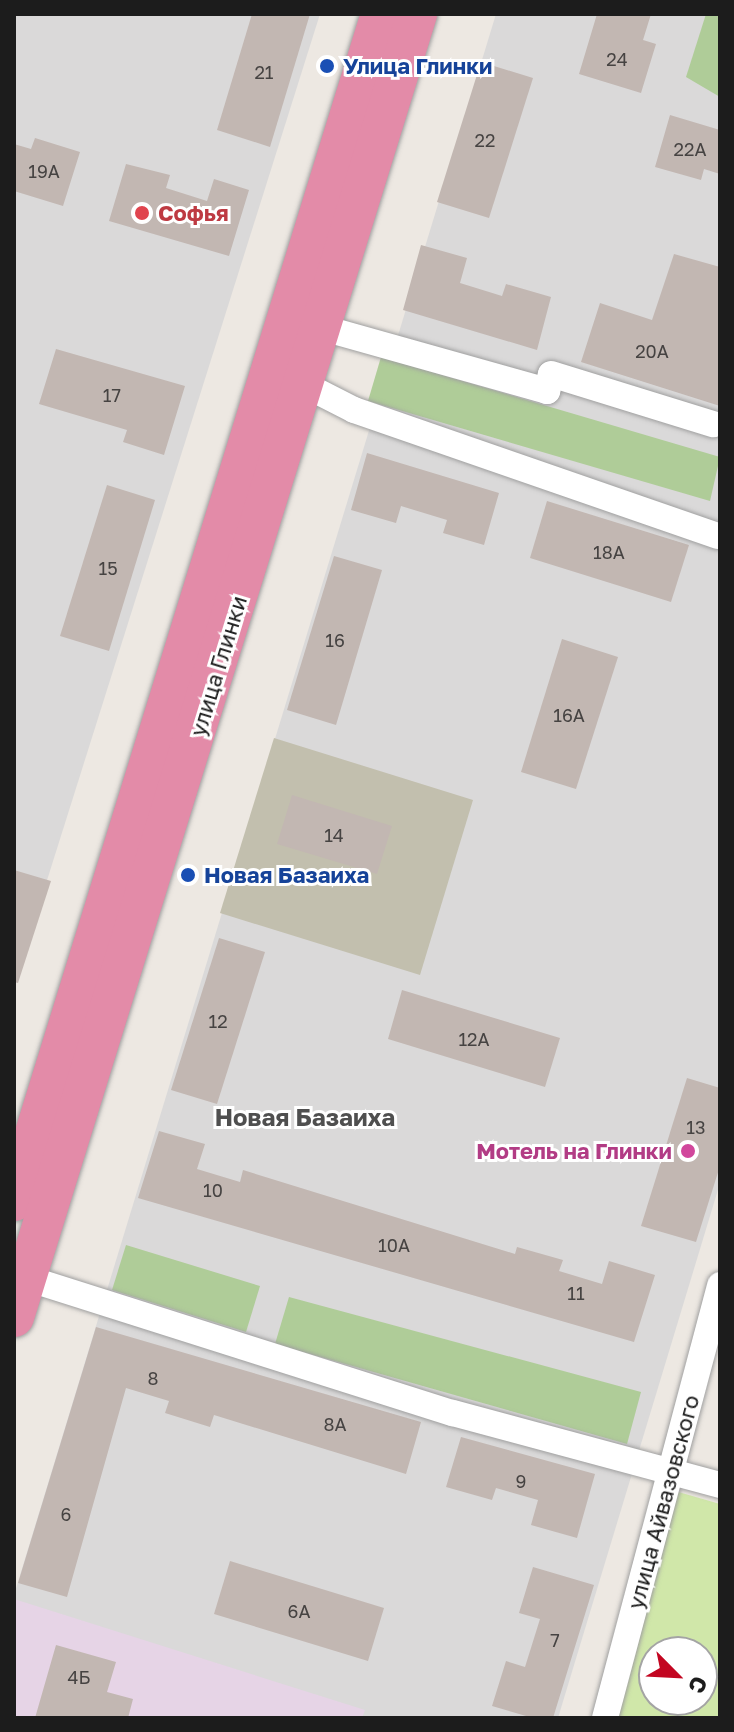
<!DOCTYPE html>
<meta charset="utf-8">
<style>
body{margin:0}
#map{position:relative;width:734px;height:1732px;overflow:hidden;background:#ede8e2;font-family:"Golos Text",sans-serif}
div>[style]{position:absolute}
.residential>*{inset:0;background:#dad9d9}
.industrial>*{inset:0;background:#e6d4e6}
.construction>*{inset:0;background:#c2bfae}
.grass>*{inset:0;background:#d0e7a9}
.forest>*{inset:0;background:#afcc98}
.building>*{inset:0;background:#c2b7b2}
.roads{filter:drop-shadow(0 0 2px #a0a0a0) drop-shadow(0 0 2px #a0a0a0)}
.minor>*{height:26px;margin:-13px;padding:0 13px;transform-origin:13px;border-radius:13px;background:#fff}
.highway>*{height:40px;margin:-20px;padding:0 20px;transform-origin:20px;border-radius:20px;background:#e38ba8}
.dots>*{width:22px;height:22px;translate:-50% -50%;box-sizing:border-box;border:4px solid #fff;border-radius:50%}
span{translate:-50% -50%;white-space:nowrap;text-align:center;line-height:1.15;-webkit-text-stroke:6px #fff;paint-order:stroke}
.number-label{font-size:18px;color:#464342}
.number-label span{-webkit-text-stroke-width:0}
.transit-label{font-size:22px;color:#164399;font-weight:700}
.left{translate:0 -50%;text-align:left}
.health-label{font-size:22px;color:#be3a42;font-weight:700}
.street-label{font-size:22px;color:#1c1c1c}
.hotel-label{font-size:22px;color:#b23c85;font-weight:700}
.right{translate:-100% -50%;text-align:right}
.neighbourhood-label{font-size:24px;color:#4f4f4f;font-weight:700}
.frame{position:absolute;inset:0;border:16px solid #1c1c1c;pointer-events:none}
.north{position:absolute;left:638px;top:1636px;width:80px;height:80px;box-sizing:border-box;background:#fff;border:2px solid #a4a4a4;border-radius:50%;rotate:114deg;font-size:22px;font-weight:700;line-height:32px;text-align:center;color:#1c1c1c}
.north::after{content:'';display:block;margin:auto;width:28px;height:36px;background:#c30621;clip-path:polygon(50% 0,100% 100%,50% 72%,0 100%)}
</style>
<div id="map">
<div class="residential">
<div style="clip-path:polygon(14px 14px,320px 14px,14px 985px)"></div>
<div style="clip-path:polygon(496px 14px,720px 14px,720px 1183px,558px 1718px,14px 1718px,14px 1595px)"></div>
</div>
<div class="industrial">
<div style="clip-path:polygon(14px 1599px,365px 1710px,362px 1718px,14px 1718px)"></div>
</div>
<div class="construction">
<div style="clip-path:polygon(274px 738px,473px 800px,420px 975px,220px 913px)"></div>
</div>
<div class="grass">
<div style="clip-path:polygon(evenodd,675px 1491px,720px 1504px,720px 1718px,613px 1718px,675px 1491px,654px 1652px,702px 1652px,702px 1700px,654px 1700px,654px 1652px)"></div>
</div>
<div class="forest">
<div style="clip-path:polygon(706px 14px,720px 14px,720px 97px,686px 77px)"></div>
<div style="clip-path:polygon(381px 357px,720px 457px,710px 501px,368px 401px)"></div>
<div style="clip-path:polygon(126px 1245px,260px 1286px,246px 1332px,112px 1290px)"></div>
<div style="clip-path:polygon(289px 1297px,641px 1392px,627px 1444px,275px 1344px)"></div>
</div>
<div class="building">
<div style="clip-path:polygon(252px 14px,310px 14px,270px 147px,217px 130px)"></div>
<div style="clip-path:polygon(597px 14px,651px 14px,643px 40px,656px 44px,641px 93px,579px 74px)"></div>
<div style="clip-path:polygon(481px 62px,533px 78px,489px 218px,437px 202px)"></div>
<div style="clip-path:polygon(670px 115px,720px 130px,720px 174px,704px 169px,701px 180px,655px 167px)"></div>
<div style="clip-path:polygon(35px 138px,80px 152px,63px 206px,14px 191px,14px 144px,31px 149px)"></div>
<div style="clip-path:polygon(126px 164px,170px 175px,166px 188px,207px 201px,214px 179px,249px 190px,229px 256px,109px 221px)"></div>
<div style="clip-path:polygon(421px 245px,467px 258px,460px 283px,502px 296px,506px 284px,551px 297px,537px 350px,403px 310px)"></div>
<div style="clip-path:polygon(674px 254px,720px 267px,720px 406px,581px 362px,600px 303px,652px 320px)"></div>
<div style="clip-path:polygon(56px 349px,185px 386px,164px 455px,123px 442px,127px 430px,39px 404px)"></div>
<div style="clip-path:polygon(367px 453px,499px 493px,484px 545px,443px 533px,447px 520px,401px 506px,396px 523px,351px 510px)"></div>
<div style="clip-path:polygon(107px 485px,155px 500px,109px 651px,60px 636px)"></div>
<div style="clip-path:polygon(547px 501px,689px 545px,671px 602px,530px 558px)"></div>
<div style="clip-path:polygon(334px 556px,382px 570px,336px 725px,287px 710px)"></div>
<div style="clip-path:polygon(562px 639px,618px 657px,576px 789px,521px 772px)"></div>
<div style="clip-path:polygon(292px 795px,392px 826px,377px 874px,277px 844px)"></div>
<div style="clip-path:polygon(14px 870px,51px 881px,18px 983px,14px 982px)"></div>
<div style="clip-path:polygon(219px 938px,265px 952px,217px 1104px,171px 1090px)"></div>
<div style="clip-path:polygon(402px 990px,560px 1038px,545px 1087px,388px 1039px)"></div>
<div style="clip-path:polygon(687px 1078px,720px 1088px,720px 1166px,696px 1242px,641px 1226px)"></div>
<div style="clip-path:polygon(159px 1131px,205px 1144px,197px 1169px,240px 1182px,243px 1170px,515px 1254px,517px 1247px,563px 1260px,559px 1271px,602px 1284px,609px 1261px,655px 1275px,634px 1342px,138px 1198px)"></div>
<div style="clip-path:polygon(96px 1327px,421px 1422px,406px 1474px,214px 1415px,210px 1427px,165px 1413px,169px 1401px,126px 1388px,67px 1597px,18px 1583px)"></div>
<div style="clip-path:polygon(461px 1437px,595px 1474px,577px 1538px,531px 1525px,538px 1500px,496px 1488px,492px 1500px,446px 1487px)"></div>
<div style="clip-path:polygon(230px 1561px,384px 1608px,368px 1661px,214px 1614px)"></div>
<div style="clip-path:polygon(533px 1567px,594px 1585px,553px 1718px,533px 1718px,492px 1706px,506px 1661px,525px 1667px,540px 1619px,519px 1613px)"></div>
<div style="clip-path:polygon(56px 1645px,116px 1662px,107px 1692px,133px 1699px,128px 1718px,35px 1718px)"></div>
</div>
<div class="roads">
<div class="minor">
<div style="left:323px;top:328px;width:233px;rotate:15.7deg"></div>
<div style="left:547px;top:391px;width:17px;rotate:-77deg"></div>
<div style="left:551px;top:374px;width:170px;rotate:17.2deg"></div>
<div style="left:305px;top:385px;width:55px;rotate:27deg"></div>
<div style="left:354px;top:410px;width:385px;rotate:19.1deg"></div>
<div style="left:14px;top:1274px;width:460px;rotate:17.6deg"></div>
<div style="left:453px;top:1413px;width:277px;rotate:15.1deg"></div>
<div style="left:605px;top:1718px;width:448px;rotate:-75.1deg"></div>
</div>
<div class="highway">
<div style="left:14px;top:1201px;width:1242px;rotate:-72.82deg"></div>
<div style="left:14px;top:1317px;width:1364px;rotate:-72.81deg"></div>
</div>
</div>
<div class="dots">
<div style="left:327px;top:66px;background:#1a4fb4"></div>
<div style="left:142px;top:213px;background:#e0444e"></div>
<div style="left:188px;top:875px;background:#1a4fb4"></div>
<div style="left:688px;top:1151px;background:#d1479c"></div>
</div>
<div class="number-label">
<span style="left:617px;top:59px">24</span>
<span style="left:264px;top:72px">21</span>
<span style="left:485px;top:140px">22</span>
<span style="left:690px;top:149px">22А</span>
<span style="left:44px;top:171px">19А</span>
<span style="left:652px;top:351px">20А</span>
<span style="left:112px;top:395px">17</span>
<span style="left:609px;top:552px">18А</span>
<span style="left:108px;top:568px">15</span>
<span style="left:335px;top:640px">16</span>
<span style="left:569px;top:715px">16А</span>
<span style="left:334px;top:835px">14</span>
<span style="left:218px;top:1021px">12</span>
<span style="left:474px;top:1039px">12А</span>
<span style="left:696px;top:1127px">13</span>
<span style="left:213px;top:1190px">10</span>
<span style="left:394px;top:1245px">10А</span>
<span style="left:576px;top:1293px">11</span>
<span style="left:153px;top:1378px">8</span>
<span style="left:335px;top:1424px">8А</span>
<span style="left:521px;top:1481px">9</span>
<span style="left:66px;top:1514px">6</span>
<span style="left:299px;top:1611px">6А</span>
<span style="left:555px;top:1640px">7</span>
<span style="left:79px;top:1677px">4Б</span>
</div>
<div class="transit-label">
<span class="left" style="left:343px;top:66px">Улица Глинки</span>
<span class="left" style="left:204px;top:875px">Новая Базаиха</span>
</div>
<div class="health-label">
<span class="left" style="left:158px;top:213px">Софья</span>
</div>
<div class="street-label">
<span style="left:218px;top:666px;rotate:-73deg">улица Глинки</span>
<span style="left:663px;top:1502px;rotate:-75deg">улица Айвазовского</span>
</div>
<div class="hotel-label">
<span class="right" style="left:672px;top:1151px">Мотель на Глинки</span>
</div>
<div class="neighbourhood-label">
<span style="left:305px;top:1117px">Новая Базаиха</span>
</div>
<div class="frame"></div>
<div class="north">С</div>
</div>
